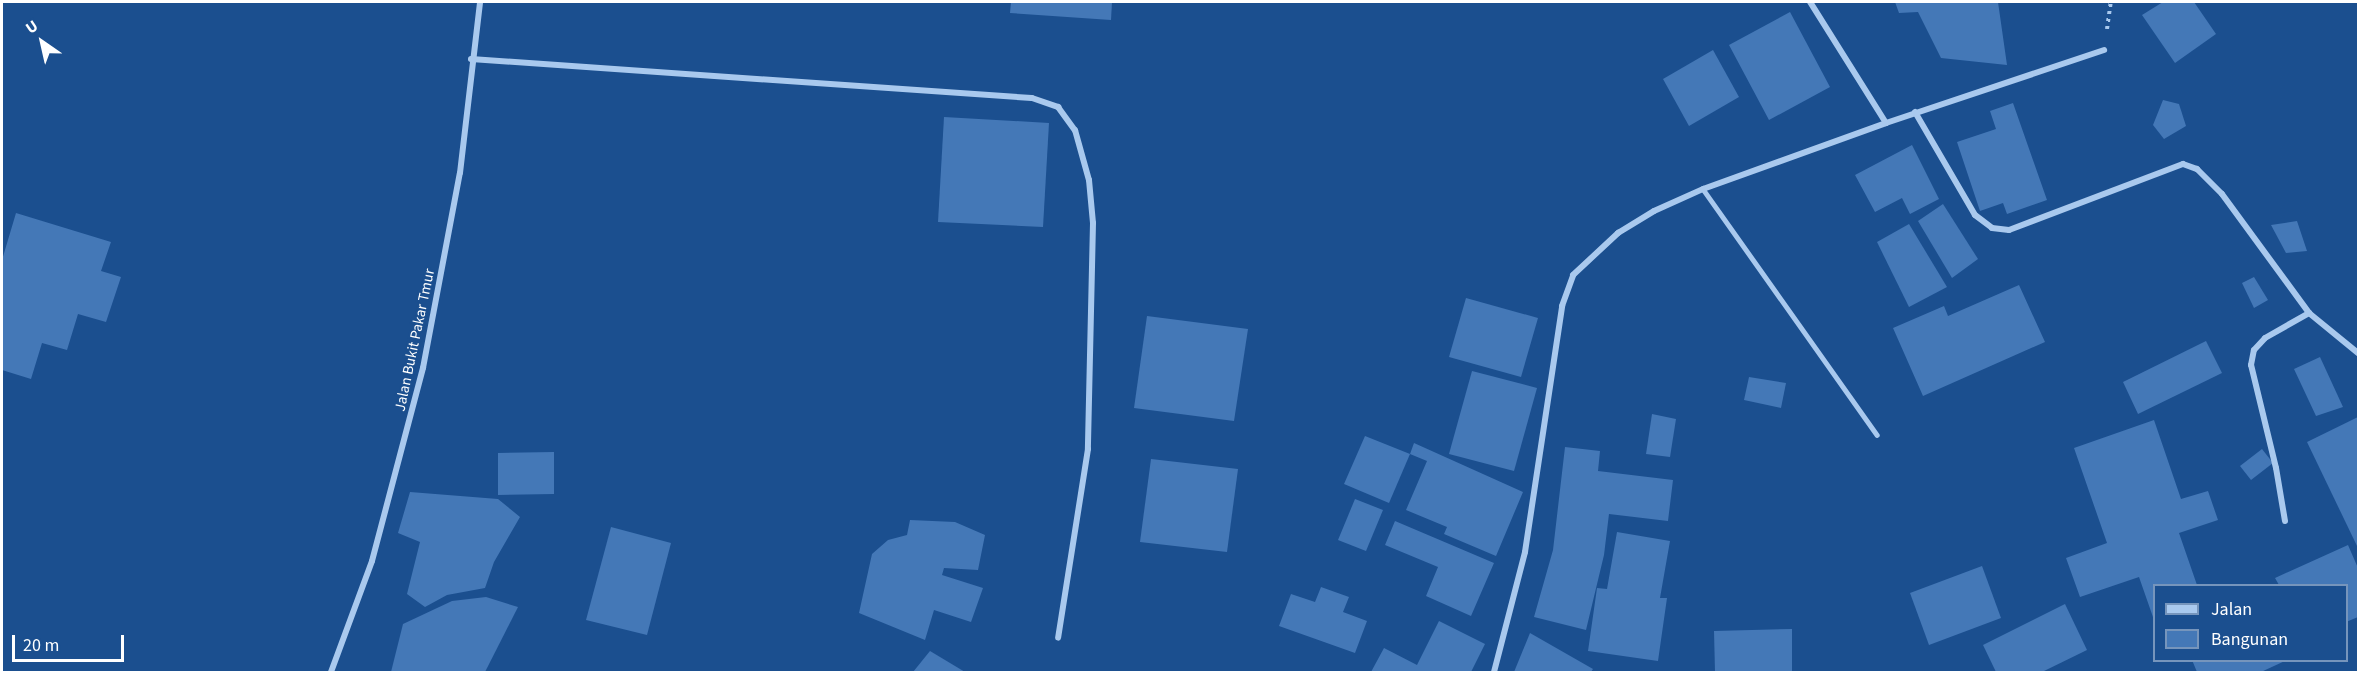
<!DOCTYPE html>
<style>
body{margin:0}
#map{position:relative;width:2360px;height:674px;overflow:hidden;background:#1b4f8f;font-family:"Source Sans 3",sans-serif}
div>[style]{position:absolute}
.building>*{inset:0;background:#4478b7}
.path>*{height:4px;margin-top:-2px;transform-origin:0;background:repeating-linear-gradient(90deg,#a9c9ee 0 3px,transparent 0 7.5px)}
.lane>*{height:4.5px;margin:-2.25px;padding:0 2.25px;transform-origin:2.25px;border-radius:2.25px;background:#a9c9ee}
.street>*{height:6px;margin:-3px;padding:0 3px;transform-origin:3px;border-radius:3px;background:#a9c9ee}
span{translate:-50% -50%;white-space:nowrap;text-align:center;line-height:1.15;-webkit-text-stroke:4.5px #1b4f8f;paint-order:stroke}
.street-label{font-size:15px;color:#fff}
.frame{position:absolute;inset:0;border:3px solid #fff;pointer-events:none}
.legend{position:absolute;left:2153px;top:584px;width:195px;height:78px;box-sizing:border-box;background:#1b4f8f;border:2px solid #7695bc;margin:0;padding:8px 10px;list-style:none;font-size:18px;color:#fff}
.legend li{display:flex;align-items:center;gap:12px;height:30px}
.legend b{width:30px;border:2px solid #7695bc}
.north{position:absolute;left:12px;top:12px;width:60px;height:60px;-webkit-text-stroke:4px #1b4f8f;paint-order:stroke;rotate:326deg;font-size:16px;font-weight:700;line-height:24px;text-align:center;color:#fff}
.north::after{content:'';display:block;margin:auto;width:21px;height:27px;background:#fff;clip-path:polygon(50% 0,100% 100%,50% 72%,0 100%)}
.scale{position:absolute;left:12px;top:635px;width:112px;height:27px;box-sizing:border-box;border:3px solid #fff;border-top:0;padding-left:8px;font-size:18px;line-height:21px;white-space:nowrap;color:#fff;-webkit-text-stroke:4px #1b4f8f;paint-order:stroke}
</style>
<div id="map">
<div class="building">
<div style="clip-path:polygon(1011px 2px,1112px 2px,1111px 20px,1010px 13px)"></div>
<div style="clip-path:polygon(1895px 2px,1998px 2px,2007px 65px,1941px 58px,1918px 12px,1899px 13px)"></div>
<div style="clip-path:polygon(2163px 2px,2194px 2px,2216px 34px,2175px 63px,2142px 15px)"></div>
<div style="clip-path:polygon(1790px 12px,1830px 87px,1769px 120px,1729px 45px)"></div>
<div style="clip-path:polygon(1713px 50px,1739px 97px,1689px 126px,1663px 79px)"></div>
<div style="clip-path:polygon(2163px 100px,2179px 104px,2186px 126px,2164px 139px,2153px 125px)"></div>
<div style="clip-path:polygon(2013px 103px,2047px 200px,2007px 214px,2003px 203px,1980px 211px,1957px 142px,1996px 129px,1990px 111px)"></div>
<div style="clip-path:polygon(944px 117px,1049px 123px,1043px 227px,938px 222px)"></div>
<div style="clip-path:polygon(1912px 145px,1939px 199px,1910px 214px,1902px 198px,1875px 212px,1855px 175px)"></div>
<div style="clip-path:polygon(1943px 204px,1978px 259px,1952px 278px,1918px 221px)"></div>
<div style="clip-path:polygon(16px 213px,111px 242px,101px 271px,121px 277px,106px 322px,78px 314px,67px 350px,42px 343px,31px 379px,2px 370px,2px 260px)"></div>
<div style="clip-path:polygon(2297px 221px,2307px 251px,2286px 253px,2271px 225px)"></div>
<div style="clip-path:polygon(1909px 224px,1947px 287px,1909px 307px,1877px 242px)"></div>
<div style="clip-path:polygon(2254px 277px,2268px 300px,2254px 308px,2242px 283px)"></div>
<div style="clip-path:polygon(2019px 285px,2045px 342px,1923px 396px,1893px 328px,1944px 306px,1948px 316px)"></div>
<div style="clip-path:polygon(1466px 298px,1538px 318px,1521px 377px,1449px 357px)"></div>
<div style="clip-path:polygon(1147px 316px,1248px 329px,1234px 421px,1134px 408px)"></div>
<div style="clip-path:polygon(2206px 341px,2222px 373px,2138px 414px,2123px 382px)"></div>
<div style="clip-path:polygon(2320px 357px,2343px 407px,2316px 416px,2294px 369px)"></div>
<div style="clip-path:polygon(1472px 371px,1537px 388px,1514px 471px,1449px 454px)"></div>
<div style="clip-path:polygon(1749px 377px,1786px 383px,1781px 408px,1744px 400px)"></div>
<div style="clip-path:polygon(1652px 414px,1676px 419px,1670px 457px,1646px 454px)"></div>
<div style="clip-path:polygon(2358px 417px,2358px 548px,2307px 442px)"></div>
<div style="clip-path:polygon(2154px 420px,2181px 499px,2208px 491px,2218px 520px,2179px 533px,2197px 585px,2154px 585px,2154px 620px,2139px 577px,2080px 597px,2066px 558px,2107px 543px,2074px 448px)"></div>
<div style="clip-path:polygon(1365px 436px,1410px 454px,1389px 503px,1344px 484px)"></div>
<div style="clip-path:polygon(1414px 443px,1523px 492px,1496px 556px,1444px 534px,1447px 527px,1406px 510px,1427px 461px,1410px 454px)"></div>
<div style="clip-path:polygon(1565px 447px,1600px 451px,1598px 471px,1673px 480px,1668px 521px,1609px 514px,1604px 555px,1586px 630px,1534px 617px,1553px 550px)"></div>
<div style="clip-path:polygon(2262px 449px,2273px 463px,2251px 480px,2240px 466px)"></div>
<div style="clip-path:polygon(554px 452px,554px 494px,498px 495px,498px 453px)"></div>
<div style="clip-path:polygon(1151px 459px,1238px 469px,1227px 552px,1140px 542px)"></div>
<div style="clip-path:polygon(410px 492px,498px 499px,520px 517px,494px 562px,485px 588px,447px 595px,425px 607px,407px 594px,420px 542px,398px 533px)"></div>
<div style="clip-path:polygon(1355px 499px,1383px 510px,1366px 551px,1338px 540px)"></div>
<div style="clip-path:polygon(910px 520px,955px 522px,985px 535px,978px 570px,944px 568px,942px 575px,983px 588px,971px 622px,934px 610px,925px 640px,859px 613px,872px 554px,888px 540px,907px 535px)"></div>
<div style="clip-path:polygon(1395px 521px,1494px 563px,1471px 616px,1426px 596px,1438px 567px,1385px 545px)"></div>
<div style="clip-path:polygon(611px 527px,671px 543px,647px 635px,586px 620px)"></div>
<div style="clip-path:polygon(1617px 532px,1670px 541px,1660px 598px,1667px 598px,1658px 661px,1588px 651px,1597px 588px,1607px 589px)"></div>
<div style="clip-path:polygon(2348px 545px,2358px 568px,2358px 617px,2346px 622px,2346px 585px,2279px 585px,2275px 578px)"></div>
<div style="clip-path:polygon(1982px 566px,2001px 618px,1929px 645px,1910px 593px)"></div>
<div style="clip-path:polygon(1321px 587px,1349px 597px,1343px 612px,1367px 621px,1355px 653px,1279px 626px,1291px 594px,1315px 602px)"></div>
<div style="clip-path:polygon(486px 597px,518px 607px,485px 672px,391px 672px,403px 624px,452px 601px)"></div>
<div style="clip-path:polygon(2065px 604px,2087px 650px,2042px 672px,1996px 672px,1983px 645px)"></div>
<div style="clip-path:polygon(1439px 621px,1485px 644px,1471px 672px,1371px 672px,1384px 648px,1417px 665px)"></div>
<div style="clip-path:polygon(1792px 629px,1792px 672px,1715px 672px,1714px 631px)"></div>
<div style="clip-path:polygon(1530px 633px,1593px 669px,1591px 672px,1514px 672px)"></div>
<div style="clip-path:polygon(930px 651px,965px 672px,913px 672px)"></div>
<div style="clip-path:polygon(2192px 660px,2287px 660px,2261px 672px,2197px 672px)"></div>
</div>
<div class="path">
<div style="left:2107px;top:29px;width:27px;rotate:-82deg"></div>
</div>
<div class="lane">
<div style="left:1703px;top:189px;width:301px;rotate:54.7deg"></div>
</div>
<div class="street">
<div style="left:471px;top:59px;width:562px;rotate:3.98deg"></div>
<div style="left:1032px;top:98px;width:28px;rotate:19deg"></div>
<div style="left:1058px;top:107px;width:29px;rotate:54deg"></div>
<div style="left:1075px;top:130px;width:52px;rotate:74.4deg"></div>
<div style="left:1089px;top:180px;width:43px;rotate:84.7deg"></div>
<div style="left:1093px;top:223px;width:226px;rotate:91.3deg"></div>
<div style="left:1088px;top:449px;width:191px;rotate:99deg"></div>
<div style="left:1915px;top:112px;width:119px;rotate:59.8deg"></div>
<div style="left:1975px;top:215px;width:21px;rotate:37deg"></div>
<div style="left:1992px;top:228px;width:17px;rotate:7deg"></div>
<div style="left:2009px;top:230px;width:186px;rotate:-20.8deg"></div>
<div style="left:2183px;top:164px;width:15px;rotate:20deg"></div>
<div style="left:2197px;top:169px;width:35px;rotate:45deg"></div>
<div style="left:2222px;top:194px;width:147px;rotate:53.8deg"></div>
<div style="left:2309px;top:313px;width:63px;rotate:39.2deg"></div>
<div style="left:1886px;top:123px;width:230px;rotate:-18.5deg"></div>
<div style="left:2285px;top:521px;width:54px;rotate:-99.6deg"></div>
<div style="left:2276px;top:468px;width:106px;rotate:-103.6deg"></div>
<div style="left:2251px;top:365px;width:15px;rotate:-79deg"></div>
<div style="left:2254px;top:350px;width:16px;rotate:-47deg"></div>
<div style="left:2265px;top:338px;width:51px;rotate:-29.6deg"></div>
<div style="left:331px;top:672px;width:118px;rotate:-69.7deg"></div>
<div style="left:372px;top:561px;width:200px;rotate:-75.2deg"></div>
<div style="left:423px;top:368px;width:198px;rotate:-79.3deg"></div>
<div style="left:460px;top:173px;width:172px;rotate:-83.3deg"></div>
<div style="left:1494px;top:672px;width:124px;rotate:-75.5deg"></div>
<div style="left:1525px;top:552px;width:249px;rotate:-81.4deg"></div>
<div style="left:1562px;top:306px;width:33px;rotate:-70deg"></div>
<div style="left:1573px;top:275px;width:62px;rotate:-43deg"></div>
<div style="left:1618px;top:233px;width:42px;rotate:-31.4deg"></div>
<div style="left:1654px;top:211px;width:54px;rotate:-24.2deg"></div>
<div style="left:1703px;top:189px;width:195px;rotate:-19.8deg"></div>
<div style="left:1886px;top:123px;width:143px;rotate:-122.1deg"></div>
</div>
<div class="street-label">
<span style="left:415px;top:340px;rotate:-78deg">Jalan Bukit Pakar Tmur</span>
</div>
<div class="frame"></div>
<ul class="legend">
<li><b style="height:8px;background:#a9c9ee"></b>Jalan</li>
<li><b style="height:16px;background:#4478b7"></b>Bangunan</li>
</ul>
<div class="north">U</div>
<div class="scale">20 m</div>
</div>
